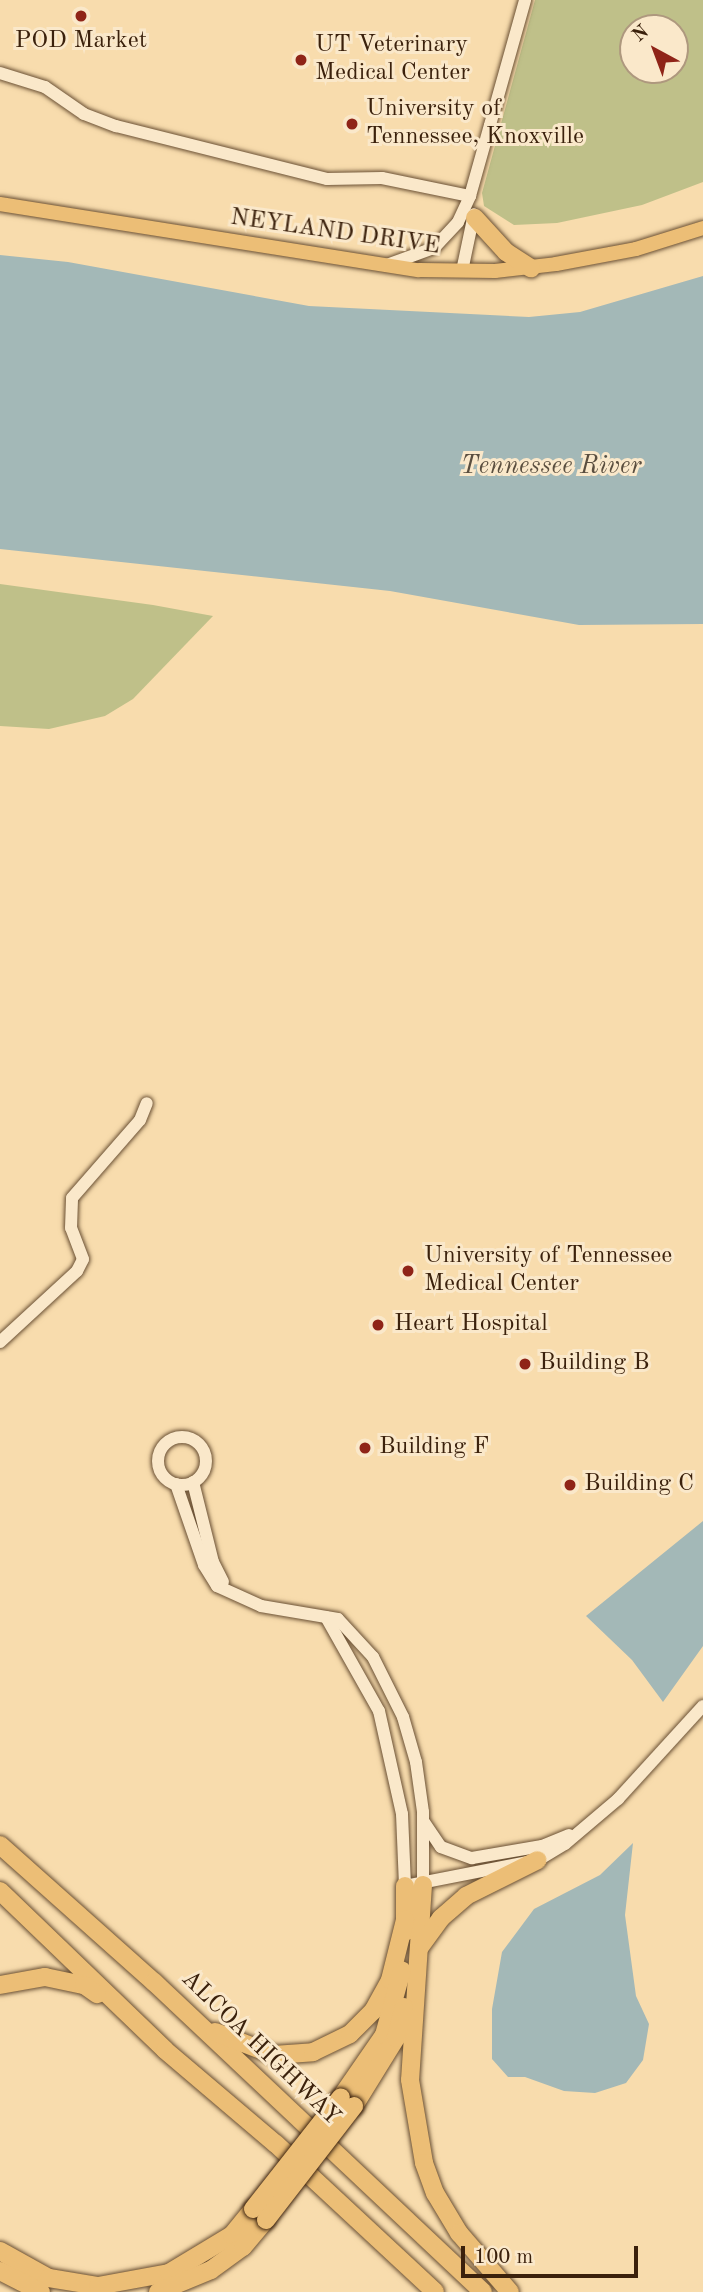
<!DOCTYPE html>
<style>
body{margin:0}
#map{position:relative;width:703px;height:2292px;overflow:hidden;background:#f8dcad;font-family:"Old Standard TT",serif}
div>[style]{position:absolute}
.green>*{inset:0;background:#bfc089}
.water>*{inset:0;background:#a3b8b7}
.roads{filter:drop-shadow(0 0 2px #6a5034) drop-shadow(0 0 2px #6a5034)}
.minor>*{height:12px;margin:-6px;padding:0 6px;transform-origin:6px;border-radius:6px;background:#fae8ca}
.minor>.ring{margin:-6px;padding:0;box-sizing:content-box;background:none;border:12px solid #fae8ca;border-radius:50%}
.major>*{height:14px;margin:-7px;padding:0 7px;transform-origin:7px;border-radius:7px;background:#ecbe76}
.highway>*{height:18px;margin:-9px;padding:0 9px;transform-origin:9px;border-radius:9px;background:#ecbe76}
.bridges{filter:drop-shadow(0 0 2px #3b210c) drop-shadow(0 0 2px #3b210c)}
.highway-bridge>*{height:18px;margin:-9px;padding:0 9px;transform-origin:9px;border-radius:9px;background:#ecbe76}
.dots>*{width:19px;height:19px;translate:-50% -50%;box-sizing:border-box;border:4px solid #fae8ca;border-radius:50%}
span{translate:-50% -50%;white-space:nowrap;text-align:center;line-height:1.15;-webkit-text-stroke:6px #fae8ca;paint-order:stroke}
.poi-label{font-size:24px;color:#3b210c}
.left{translate:0 -50%;text-align:left}
.street-label{font-size:24px;color:#3b210c}
.water-label{font-size:26px;color:#5a4e3f;font-style:italic}
.north{position:absolute;left:619px;top:14px;width:70px;height:70px;box-sizing:border-box;background:#fae8ca;border:2px solid #ae987e;border-radius:50%;rotate:319deg;font-size:19px;font-weight:700;line-height:28px;text-align:center;color:#3b210c}
.north::after{content:'';display:block;margin:auto;width:24px;height:32px;background:#8f2418;clip-path:polygon(50% 0,100% 100%,50% 72%,0 100%)}
.scale{position:absolute;left:461px;top:2246px;width:177px;height:32px;box-sizing:border-box;border:4px solid #3b210c;border-top:0;padding-left:9px;font-size:21px;line-height:24px;white-space:nowrap;color:#3b210c;-webkit-text-stroke:5px #fae8ca;paint-order:stroke}
</style>
<div id="map">
<div class="green">
<div style="clip-path:polygon(evenodd,535px 0,703px 0,703px 182px,642px 205px,557px 223px,514px 225px,484px 206px,482px 193px,535px 0,633px 28px,675px 28px,675px 70px,633px 70px,633px 28px)"></div>
<div style="clip-path:polygon(0 584px,153px 605px,213px 616px,133px 699px,105px 716px,49px 729px,0 726px)"></div>
</div>
<div class="water">
<div style="clip-path:polygon(0 255px,68px 262px,309px 306px,529px 317px,580px 312px,703px 276px,703px 624px,579px 625px,390px 591px,0 549px)"></div>
<div style="clip-path:polygon(703px 1521px,703px 1646px,663px 1702px,632px 1660px,586px 1616px)"></div>
<div style="clip-path:polygon(633px 1843px,625px 1915px,636px 1996px,649px 2024px,643px 2060px,626px 2083px,595px 2093px,564px 2091px,525px 2077px,508px 2077px,492px 2059px,492px 2009px,502px 1952px,534px 1909px,600px 1875px)"></div>
</div>
<div class="roads">
<div class="minor">
<div style="left:0;top:73px;width:47px;rotate:17.3deg"></div>
<div style="left:45px;top:87px;width:47px;rotate:34.7deg"></div>
<div style="left:84px;top:114px;width:34px;rotate:21deg"></div>
<div style="left:116px;top:126px;width:218px;rotate:14.1deg"></div>
<div style="left:327px;top:179px;width:55px;rotate:-1deg"></div>
<div style="left:382px;top:178px;width:90px;rotate:11.6deg"></div>
<div style="left:387px;top:265px;width:50px;rotate:-19.9deg"></div>
<div style="left:434px;top:248px;width:35px;rotate:-47deg"></div>
<div style="left:458px;top:222px;width:29px;rotate:-65deg"></div>
<div style="left:470px;top:196px;width:204px;rotate:-74.3deg"></div>
<div style="left:462px;top:271px;width:58px;rotate:-78.1deg"></div>
<div style="left:0;top:1342px;width:105px;rotate:-42.7deg"></div>
<div style="left:77px;top:1271px;width:13px;rotate:-63deg"></div>
<div style="left:83px;top:1259px;width:33px;rotate:-111deg"></div>
<div style="left:71px;top:1228px;width:30px;rotate:-88deg"></div>
<div style="left:72px;top:1198px;width:103px;rotate:-48.9deg"></div>
<div style="left:140px;top:1120px;width:18px;rotate:-68deg"></div>
<div class="ring" style="left:158px;top:1437px;width:36px;height:36px"></div>
<div style="left:193px;top:1482px;width:82px;rotate:76deg"></div>
<div style="left:213px;top:1562px;width:22px;rotate:63deg"></div>
<div style="left:176px;top:1484px;width:86px;rotate:70.9deg"></div>
<div style="left:204px;top:1565px;width:25px;rotate:58deg"></div>
<div style="left:217px;top:1586px;width:48px;rotate:24.4deg"></div>
<div style="left:261px;top:1606px;width:78px;rotate:9.6deg"></div>
<div style="left:338px;top:1619px;width:52px;rotate:47.4deg"></div>
<div style="left:373px;top:1657px;width:67px;rotate:63.4deg"></div>
<div style="left:403px;top:1717px;width:47px;rotate:73.9deg"></div>
<div style="left:416px;top:1762px;width:50px;rotate:82deg"></div>
<div style="left:423px;top:1812px;width:73px;rotate:90deg"></div>
<div style="left:326px;top:1617px;width:108px;rotate:60.6deg"></div>
<div style="left:379px;top:1711px;width:106px;rotate:77.4deg"></div>
<div style="left:402px;top:1814px;width:72px;rotate:87.6deg"></div>
<div style="left:405px;top:1886px;width:136px;rotate:-11.1deg"></div>
<div style="left:538px;top:1860px;width:31px;rotate:-31deg"></div>
<div style="left:565px;top:1844px;width:70px;rotate:-40.3deg"></div>
<div style="left:618px;top:1799px;width:126px;rotate:-47.6deg"></div>
<div style="left:424px;top:1822px;width:30px;rotate:56deg"></div>
<div style="left:441px;top:1847px;width:33px;rotate:20deg"></div>
<div style="left:472px;top:1858px;width:71px;rotate:-9.7deg"></div>
<div style="left:542px;top:1846px;width:29px;rotate:-22deg"></div>
</div>
<div class="major">
<div style="left:0;top:204px;width:424px;rotate:9deg"></div>
<div style="left:419px;top:270px;width:76px;rotate:0.8deg"></div>
<div style="left:495px;top:271px;width:61px;rotate:-6.5deg"></div>
<div style="left:556px;top:264px;width:81px;rotate:-10.6deg"></div>
<div style="left:636px;top:249px;width:70px;rotate:-17.4deg"></div>
</div>
<div class="highway">
<div style="left:475px;top:218px;width:46px;rotate:47.6deg"></div>
<div style="left:506px;top:252px;width:30px;rotate:33deg"></div>
<div style="left:0;top:1845px;width:206px;rotate:41.7deg"></div>
<div style="left:154px;top:1982px;width:452px;rotate:43.3deg"></div>
<div style="left:423px;top:1885px;width:195px;rotate:93.8deg"></div>
<div style="left:410px;top:2080px;width:84px;rotate:80.4deg"></div>
<div style="left:424px;top:2163px;width:32px;rotate:70deg"></div>
<div style="left:435px;top:2193px;width:47px;rotate:59deg"></div>
<div style="left:459px;top:2233px;width:78px;rotate:49.2deg"></div>
<div style="left:405px;top:1886px;width:46px;rotate:90deg"></div>
<div style="left:0;top:1891px;width:229px;rotate:43.9deg"></div>
<div style="left:165px;top:2050px;width:145px;rotate:40.3deg"></div>
<div style="left:276px;top:2144px;width:217px;rotate:42.9deg"></div>
<div style="left:420px;top:1947px;width:36px;rotate:-54deg"></div>
<div style="left:441px;top:1918px;width:33px;rotate:-41deg"></div>
<div style="left:466px;top:1896px;width:80px;rotate:-26.6deg"></div>
<div style="left:0;top:1985px;width:46px;rotate:-10.1deg"></div>
<div style="left:45px;top:1977px;width:40px;rotate:12deg"></div>
<div style="left:84px;top:1985px;width:16px;rotate:35deg"></div>
<div style="left:215px;top:2032px;width:63px;rotate:21.3deg"></div>
<div style="left:274px;top:2055px;width:39px;rotate:-4deg"></div>
<div style="left:313px;top:2052px;width:41px;rotate:-25.9deg"></div>
<div style="left:350px;top:2034px;width:33px;rotate:-45deg"></div>
<div style="left:373px;top:2011px;width:35px;rotate:-61deg"></div>
<div style="left:390px;top:1980px;width:62px;rotate:-76deg"></div>
<div style="left:341px;top:2097px;width:75px;rotate:-55.3deg"></div>
<div style="left:384px;top:2035px;width:67px;rotate:-74.5deg"></div>
<div style="left:354px;top:2106px;width:80px;rotate:-58.3deg"></div>
<div style="left:396px;top:2038px;width:32px;rotate:-76deg"></div>
<div style="left:0;top:2251px;width:56px;rotate:28.9deg"></div>
<div style="left:49px;top:2278px;width:50px;rotate:9.3deg"></div>
<div style="left:98px;top:2286px;width:72px;rotate:-10.4deg"></div>
<div style="left:169px;top:2273px;width:74px;rotate:-31.1deg"></div>
<div style="left:232px;top:2235px;width:33px;rotate:-51deg"></div>
<div style="left:0;top:2271px;width:46px;rotate:27.1deg"></div>
<div style="left:158px;top:2292px;width:57px;rotate:-22.5deg"></div>
<div style="left:211px;top:2270px;width:39px;rotate:-36deg"></div>
<div style="left:243px;top:2247px;width:35px;rotate:-50deg"></div>
</div>
</div>
<div class="bridges">
<div class="highway-bridge">
<div style="left:253px;top:2209px;width:142px;rotate:-51.8deg"></div>
<div style="left:266px;top:2220px;width:144px;rotate:-52.3deg"></div>
</div>
</div>
<div class="dots">
<div style="left:81px;top:16px;background:#8f2418"></div>
<div style="left:301px;top:60px;background:#8f2418"></div>
<div style="left:352px;top:124px;background:#8f2418"></div>
<div style="left:408px;top:1271px;background:#8f2418"></div>
<div style="left:378px;top:1325px;background:#8f2418"></div>
<div style="left:525px;top:1364px;background:#8f2418"></div>
<div style="left:365px;top:1448px;background:#8f2418"></div>
<div style="left:570px;top:1485px;background:#8f2418"></div>
</div>
<div class="poi-label">
<span style="left:81px;top:42px">POD Market</span>
<span class="left" style="left:315px;top:60px">UT Veterinary<br>Medical Center</span>
<span class="left" style="left:366px;top:124px">University of<br>Tennessee, Knoxville</span>
<span class="left" style="left:424px;top:1271px">University of Tennessee<br>Medical Center</span>
<span class="left" style="left:394px;top:1325px">Heart Hospital</span>
<span class="left" style="left:539px;top:1364px">Building B</span>
<span class="left" style="left:379px;top:1448px">Building F</span>
<span class="left" style="left:584px;top:1485px">Building C</span>
</div>
<div class="street-label">
<span style="left:335px;top:233px;rotate:8deg">NEYLAND DRIVE</span>
<span style="left:260px;top:2049px;rotate:44deg">ALCOA HIGHWAY</span>
</div>
<div class="water-label">
<span style="left:551px;top:467px">Tennessee River</span>
</div>
<div class="north">N</div>
<div class="scale">100 m</div>
</div>
